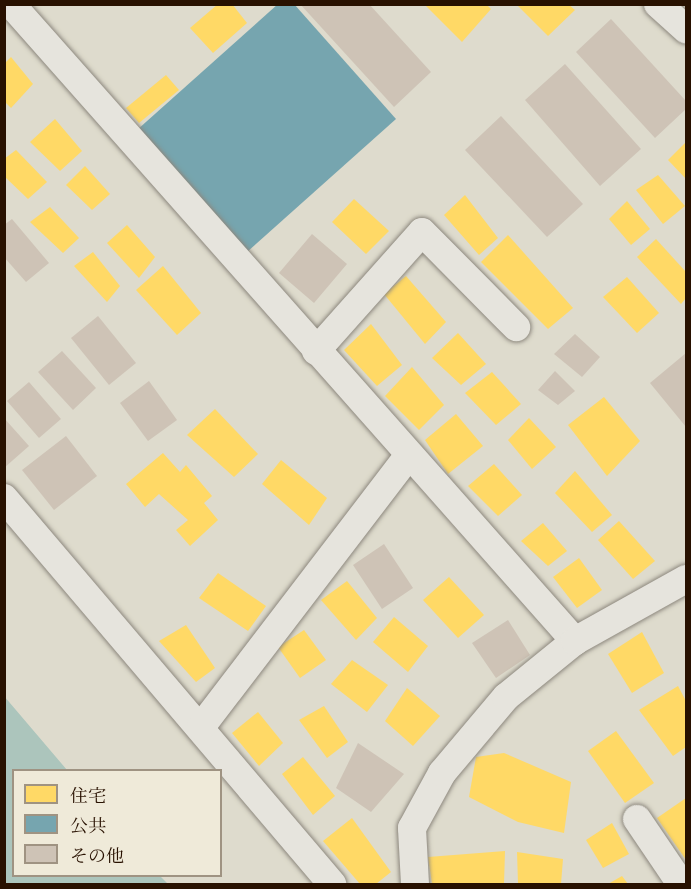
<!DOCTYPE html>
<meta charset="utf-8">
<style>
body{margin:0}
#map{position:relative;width:691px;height:889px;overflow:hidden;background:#dedbcd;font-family:"IM FELL DW Pica","Noto Serif JP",serif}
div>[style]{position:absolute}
.water>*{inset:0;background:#acc5bc}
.homes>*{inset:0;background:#ffd966}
.public>*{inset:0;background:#76a5af}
.building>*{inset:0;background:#cec3b6}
.roads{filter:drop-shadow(0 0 2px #8d887e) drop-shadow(0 0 2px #8d887e)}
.street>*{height:28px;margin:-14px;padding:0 14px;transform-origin:14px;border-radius:14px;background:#e6e4dd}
span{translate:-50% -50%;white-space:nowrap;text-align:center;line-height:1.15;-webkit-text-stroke:6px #efead9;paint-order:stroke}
.frame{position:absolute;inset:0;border:6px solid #281100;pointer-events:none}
.legend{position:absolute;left:12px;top:769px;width:210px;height:108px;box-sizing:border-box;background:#efead9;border:2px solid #9f9382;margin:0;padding:8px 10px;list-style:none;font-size:18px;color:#281100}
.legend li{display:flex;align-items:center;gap:12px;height:30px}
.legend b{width:30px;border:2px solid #9f9382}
</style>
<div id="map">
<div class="water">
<div style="clip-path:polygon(4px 696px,67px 770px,14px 770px,14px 876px,160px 876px,168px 884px,5px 884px)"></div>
</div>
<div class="homes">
<div style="clip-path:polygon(218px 4px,232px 4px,247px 23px,213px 53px,190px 28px)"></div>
<div style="clip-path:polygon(424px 4px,486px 4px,491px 9px,462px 42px)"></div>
<div style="clip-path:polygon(516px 4px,568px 4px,575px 10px,548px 36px)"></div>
<div style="clip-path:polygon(11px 57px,33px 84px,11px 108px,5px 102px,5px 63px)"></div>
<div style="clip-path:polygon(166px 75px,179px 90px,139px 123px,126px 108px)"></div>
<div style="clip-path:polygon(55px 119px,82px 151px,60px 171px,30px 142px)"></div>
<div style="clip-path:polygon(686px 142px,686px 179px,668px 160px)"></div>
<div style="clip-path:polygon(16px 150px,47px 182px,28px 199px,4px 176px,4px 159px)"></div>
<div style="clip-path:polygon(85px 166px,110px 194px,92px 210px,66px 185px)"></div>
<div style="clip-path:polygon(658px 175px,685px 206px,663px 224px,636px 190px)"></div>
<div style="clip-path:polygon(465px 195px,498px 238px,479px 255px,444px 215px)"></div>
<div style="clip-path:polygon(354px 199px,389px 231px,366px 254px,332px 222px)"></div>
<div style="clip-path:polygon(627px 201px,650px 229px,631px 245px,609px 219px)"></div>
<div style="clip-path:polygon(50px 207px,79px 238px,63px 253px,30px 222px)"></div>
<div style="clip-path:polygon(127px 225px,155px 257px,139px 278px,107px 243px)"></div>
<div style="clip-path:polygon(508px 235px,573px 308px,548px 329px,481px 262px)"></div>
<div style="clip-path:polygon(656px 239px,686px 272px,686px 298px,681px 304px,637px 257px)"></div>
<div style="clip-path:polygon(93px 252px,120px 286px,107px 302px,74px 266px)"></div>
<div style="clip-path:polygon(163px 266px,201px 313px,177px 335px,136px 290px)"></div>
<div style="clip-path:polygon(406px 276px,446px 322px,425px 344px,384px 294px)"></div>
<div style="clip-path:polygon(627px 277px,659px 313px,637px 333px,603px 297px)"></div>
<div style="clip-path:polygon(371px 324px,402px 365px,377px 386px,344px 350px)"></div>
<div style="clip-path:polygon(458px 333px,486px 364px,461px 385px,432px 358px)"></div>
<div style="clip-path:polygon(412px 367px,444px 405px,419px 430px,385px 396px)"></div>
<div style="clip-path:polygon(492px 372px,521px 404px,496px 425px,465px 393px)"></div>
<div style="clip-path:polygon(604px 397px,640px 441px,607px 476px,568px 425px)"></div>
<div style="clip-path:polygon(215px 409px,258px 454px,234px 477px,187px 435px)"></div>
<div style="clip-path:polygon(456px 414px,483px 446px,448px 474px,425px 440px)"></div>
<div style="clip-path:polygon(529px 418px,556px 447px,532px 469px,508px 440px)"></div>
<div style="clip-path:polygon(163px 453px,180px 472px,186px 465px,212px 496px,204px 503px,218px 520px,190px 546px,176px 530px,188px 520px,159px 494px,145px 507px,126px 484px)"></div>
<div style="clip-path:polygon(281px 460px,327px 498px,309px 525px,262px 484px)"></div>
<div style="clip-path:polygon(494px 464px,522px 495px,498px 516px,468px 486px)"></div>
<div style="clip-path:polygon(575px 471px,612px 515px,592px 532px,555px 493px)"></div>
<div style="clip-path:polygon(619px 521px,655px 561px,633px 579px,598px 540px)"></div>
<div style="clip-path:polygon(543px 523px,567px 551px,548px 566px,521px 541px)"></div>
<div style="clip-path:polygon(579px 558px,602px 590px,577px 608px,553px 577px)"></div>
<div style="clip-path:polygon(218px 573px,266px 606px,248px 631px,199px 598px)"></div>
<div style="clip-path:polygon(449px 577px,484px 615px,458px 638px,423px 600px)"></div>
<div style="clip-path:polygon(347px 581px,377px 618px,356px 640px,321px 600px)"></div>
<div style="clip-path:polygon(394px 617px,428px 646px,408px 672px,373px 642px)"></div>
<div style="clip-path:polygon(186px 625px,215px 668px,196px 682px,159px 641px)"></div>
<div style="clip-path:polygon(304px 630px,326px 660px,300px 678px,278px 647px)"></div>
<div style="clip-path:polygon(642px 632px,664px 673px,632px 693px,608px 654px)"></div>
<div style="clip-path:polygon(352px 660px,388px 685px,367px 712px,331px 684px)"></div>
<div style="clip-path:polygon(678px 686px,686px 701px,686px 747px,673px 756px,639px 710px)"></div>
<div style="clip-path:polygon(407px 688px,440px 716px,413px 746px,385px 721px)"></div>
<div style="clip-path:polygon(324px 706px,348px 742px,327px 758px,299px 720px)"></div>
<div style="clip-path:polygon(258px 712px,283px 743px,259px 766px,232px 733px)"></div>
<div style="clip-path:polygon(616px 731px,654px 783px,625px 803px,588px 751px)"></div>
<div style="clip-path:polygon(504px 753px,571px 782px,564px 833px,518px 822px,469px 797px,476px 757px)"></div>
<div style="clip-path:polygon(303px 757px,335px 796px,313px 815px,282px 774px)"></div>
<div style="clip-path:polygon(686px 798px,686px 860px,657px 818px)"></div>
<div style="clip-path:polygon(352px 818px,391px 872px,376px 884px,360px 884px,323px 841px)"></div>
<div style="clip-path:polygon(612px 823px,629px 854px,603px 868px,586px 840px)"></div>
<div style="clip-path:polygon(505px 851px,504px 884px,432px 884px,428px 857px)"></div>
<div style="clip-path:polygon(517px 852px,563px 859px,561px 884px,518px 884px)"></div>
<div style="clip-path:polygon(622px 876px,628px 884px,608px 884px)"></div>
</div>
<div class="public">
<div style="clip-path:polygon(278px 4px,294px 4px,396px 119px,247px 252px,137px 130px)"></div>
</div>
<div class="building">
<div style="clip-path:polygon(300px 4px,369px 4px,431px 72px,394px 107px)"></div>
<div style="clip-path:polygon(611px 19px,686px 101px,686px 109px,655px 138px,576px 52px)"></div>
<div style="clip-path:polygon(565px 64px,641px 149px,600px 186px,525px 100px)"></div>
<div style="clip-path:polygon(501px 116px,583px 204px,547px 237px,465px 150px)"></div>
<div style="clip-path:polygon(12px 219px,49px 263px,26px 282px,4px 257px,4px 225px)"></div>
<div style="clip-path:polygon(312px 234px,347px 264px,314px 303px,279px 273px)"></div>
<div style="clip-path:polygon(98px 316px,136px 363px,109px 385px,71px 338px)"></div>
<div style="clip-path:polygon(575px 334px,600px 357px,582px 377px,554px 354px)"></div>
<div style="clip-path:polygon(62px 351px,96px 388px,73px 410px,38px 372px)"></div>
<div style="clip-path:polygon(686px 353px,686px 427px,650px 383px)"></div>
<div style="clip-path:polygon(555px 371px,575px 391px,558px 405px,538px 390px)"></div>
<div style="clip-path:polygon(149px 381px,177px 420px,148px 441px,120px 403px)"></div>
<div style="clip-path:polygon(29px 382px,61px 419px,39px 438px,7px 401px)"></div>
<div style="clip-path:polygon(4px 418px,29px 446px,4px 468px)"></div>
<div style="clip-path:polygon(66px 436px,97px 476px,54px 510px,22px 470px)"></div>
<div style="clip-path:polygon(384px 544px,413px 588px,382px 609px,353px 565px)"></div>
<div style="clip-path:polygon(508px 620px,530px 655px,496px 678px,472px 643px)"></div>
<div style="clip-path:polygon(358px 743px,404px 774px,371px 812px,336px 788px)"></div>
</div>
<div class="roads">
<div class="street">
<div style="left:11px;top:4px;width:851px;rotate:48.48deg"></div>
<div style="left:658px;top:4px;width:38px;rotate:42deg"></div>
<div style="left:316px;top:351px;width:159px;rotate:-48.3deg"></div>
<div style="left:422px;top:232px;width:134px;rotate:45.3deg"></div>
<div style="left:4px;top:498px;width:507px;rotate:49.64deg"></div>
<div style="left:201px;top:727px;width:342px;rotate:-52.6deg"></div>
<div style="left:637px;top:819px;width:78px;rotate:55.9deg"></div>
<div style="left:415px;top:884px;width:56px;rotate:-93.1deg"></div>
<div style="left:412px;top:828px;width:63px;rotate:-61.4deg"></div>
<div style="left:442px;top:773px;width:99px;rotate:-49.9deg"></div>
<div style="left:506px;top:697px;width:89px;rotate:-39.1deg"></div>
<div style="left:575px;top:641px;width:127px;rotate:-29.2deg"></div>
</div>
</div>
<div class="frame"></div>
<ul class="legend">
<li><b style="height:16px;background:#ffd966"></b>住宅</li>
<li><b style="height:16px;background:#76a5af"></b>公共</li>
<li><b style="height:16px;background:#cec3b6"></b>その他</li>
</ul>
</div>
